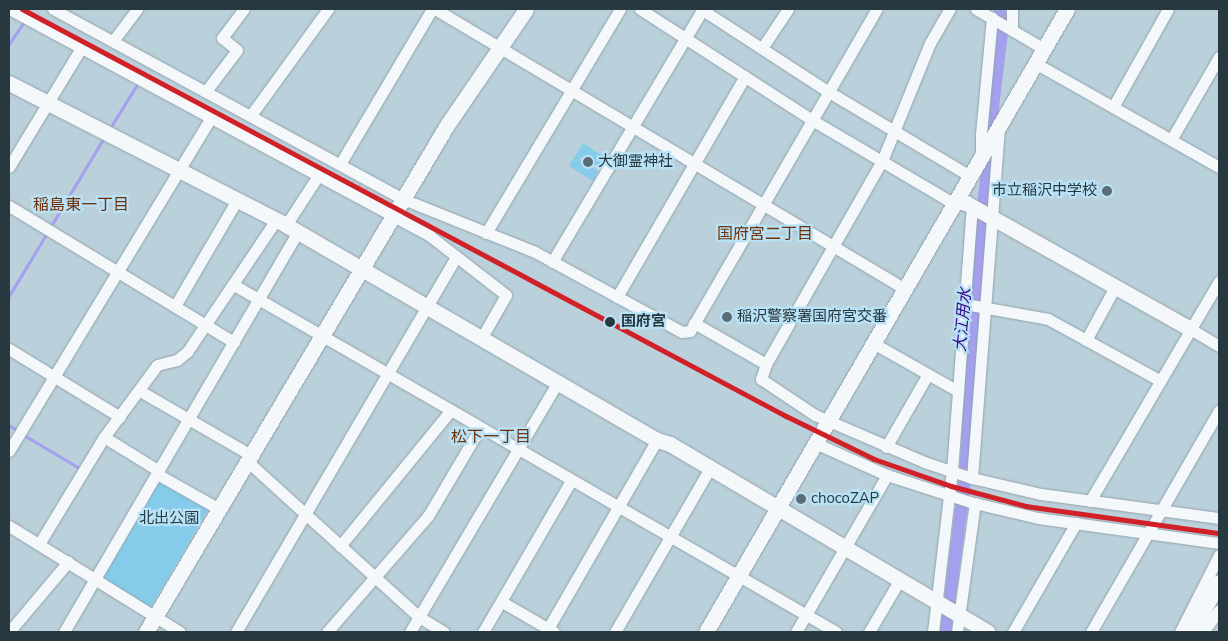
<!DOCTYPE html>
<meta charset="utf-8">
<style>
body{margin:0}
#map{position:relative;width:1228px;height:641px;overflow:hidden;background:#bad0db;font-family:"Nunito Sans","Noto Sans JP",sans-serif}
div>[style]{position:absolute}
.green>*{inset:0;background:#84ccea}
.water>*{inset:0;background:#a4a0ee}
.stream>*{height:2.5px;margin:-1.25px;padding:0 1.25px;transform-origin:1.25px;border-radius:1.25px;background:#a4a0ee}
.roads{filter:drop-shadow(0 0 1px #92a3ac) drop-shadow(0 0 1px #92a3ac)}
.street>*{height:11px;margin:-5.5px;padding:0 5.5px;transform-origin:5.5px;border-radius:5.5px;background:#f5f8fa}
.secondary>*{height:15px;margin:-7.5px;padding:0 7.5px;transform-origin:7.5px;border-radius:7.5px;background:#f5f8fa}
.primary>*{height:16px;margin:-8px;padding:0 8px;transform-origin:8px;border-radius:8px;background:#f5f8fa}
.rail>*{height:2.5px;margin-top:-1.25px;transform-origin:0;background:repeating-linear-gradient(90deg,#b7bdc1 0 2.5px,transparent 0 7.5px)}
.rail-1>*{height:5px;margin:-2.5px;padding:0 2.5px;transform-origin:2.5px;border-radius:2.5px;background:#d12027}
.dots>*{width:14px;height:14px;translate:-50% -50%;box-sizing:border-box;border:2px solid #b9e2f6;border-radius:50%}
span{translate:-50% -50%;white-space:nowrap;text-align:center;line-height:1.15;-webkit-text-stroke:4.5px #b9e2f6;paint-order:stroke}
.poi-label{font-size:15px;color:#27383f}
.left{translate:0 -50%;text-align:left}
.right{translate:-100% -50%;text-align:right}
.stop-label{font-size:15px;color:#27383f;font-weight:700}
.park-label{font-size:15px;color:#223b46}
.neighbourhood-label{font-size:16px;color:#6f3108}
.water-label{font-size:16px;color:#39078a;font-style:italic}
.frame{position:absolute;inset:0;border:10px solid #27383f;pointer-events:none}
</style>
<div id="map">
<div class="green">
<div style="clip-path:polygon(583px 143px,606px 158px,600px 168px,581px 157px,579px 159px,598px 171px,593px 181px,569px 166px)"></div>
<div style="clip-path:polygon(158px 481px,207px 506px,208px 510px,151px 607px,147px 608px,100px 577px)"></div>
</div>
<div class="water">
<div style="clip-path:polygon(993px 9px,1006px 9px,1008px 33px,997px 124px,971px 482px,951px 632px,940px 632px,959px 478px,975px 223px,996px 41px,996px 14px)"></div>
</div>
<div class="stream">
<div style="left:9px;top:44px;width:27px;rotate:-56deg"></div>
<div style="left:112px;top:125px;width:49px;rotate:-58.2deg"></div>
<div style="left:51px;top:226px;width:99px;rotate:-59deg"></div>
<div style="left:9px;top:296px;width:74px;rotate:-58.9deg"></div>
<div style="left:9px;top:425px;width:9px;rotate:32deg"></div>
<div style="left:24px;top:435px;width:66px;rotate:30.8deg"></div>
</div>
<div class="roads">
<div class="street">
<div style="left:9px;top:9px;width:478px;rotate:28.3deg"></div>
<div style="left:430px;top:236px;width:96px;rotate:37.8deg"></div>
<div style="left:506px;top:295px;width:51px;rotate:119.6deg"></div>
<div style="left:53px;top:9px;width:398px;rotate:28.5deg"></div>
<div style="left:403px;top:199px;width:142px;rotate:21.9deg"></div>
<div style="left:535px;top:252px;width:167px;rotate:28.6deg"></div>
<div style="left:682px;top:332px;width:8px;rotate:-7deg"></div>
<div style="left:690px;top:331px;width:372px;rotate:-59.9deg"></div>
<div style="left:435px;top:9px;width:547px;rotate:30.78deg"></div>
<div style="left:640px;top:9px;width:205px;rotate:32.8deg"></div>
<div style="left:812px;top:120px;width:158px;rotate:30.5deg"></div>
<div style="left:948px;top:200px;width:8px;rotate:7deg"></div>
<div style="left:701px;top:9px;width:153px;rotate:33deg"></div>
<div style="left:829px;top:92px;width:164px;rotate:30.8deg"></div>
<div style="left:976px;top:9px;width:79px;rotate:30.5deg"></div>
<div style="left:1012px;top:30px;width:21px;rotate:-90deg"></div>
<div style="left:113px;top:41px;width:40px;rotate:-53deg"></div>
<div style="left:762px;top:48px;width:47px;rotate:-56.3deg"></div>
<div style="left:1035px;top:63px;width:211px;rotate:29.5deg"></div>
<div style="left:206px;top:91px;width:51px;rotate:-52.9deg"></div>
<div style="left:237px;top:50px;width:19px;rotate:-141deg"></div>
<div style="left:222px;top:38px;width:36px;rotate:-53deg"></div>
<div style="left:1113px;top:107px;width:112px;rotate:-60.7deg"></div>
<div style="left:251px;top:115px;width:131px;rotate:-54deg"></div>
<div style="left:1171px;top:140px;width:96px;rotate:-60deg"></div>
<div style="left:981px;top:156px;width:22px;rotate:-90deg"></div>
<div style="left:981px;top:134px;width:117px;rotate:-84.6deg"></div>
<div style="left:340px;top:164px;width:180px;rotate:-59.3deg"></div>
<div style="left:9px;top:167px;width:139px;rotate:-58.8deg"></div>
<div style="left:9px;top:206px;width:263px;rotate:31.2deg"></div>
<div style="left:286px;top:225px;width:59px;rotate:-56.9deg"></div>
<div style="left:486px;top:233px;width:261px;rotate:-59.1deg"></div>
<div style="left:552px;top:262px;width:295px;rotate:-59.2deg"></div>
<div style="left:234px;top:285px;width:695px;rotate:29.96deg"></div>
<div style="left:617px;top:297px;width:255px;rotate:-59.9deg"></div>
<div style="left:965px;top:304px;width:84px;rotate:10.2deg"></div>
<div style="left:1048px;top:319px;width:127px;rotate:28.8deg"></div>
<div style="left:175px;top:306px;width:123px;rotate:-59.7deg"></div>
<div style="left:694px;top:323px;width:83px;rotate:29.7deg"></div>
<div style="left:766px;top:364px;width:234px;rotate:-60.3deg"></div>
<div style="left:882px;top:161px;width:127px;rotate:-67.9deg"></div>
<div style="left:930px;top:43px;width:39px;rotate:-60deg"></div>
<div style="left:1189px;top:328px;width:35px;rotate:31deg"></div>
<div style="left:1086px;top:340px;width:60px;rotate:-61.3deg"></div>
<div style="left:873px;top:343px;width:98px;rotate:29.5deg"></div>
<div style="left:9px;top:349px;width:130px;rotate:31.5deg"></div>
<div style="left:766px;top:364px;width:16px;rotate:108deg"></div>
<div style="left:761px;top:379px;width:65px;rotate:33.7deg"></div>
<div style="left:815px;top:415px;width:119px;rotate:23.3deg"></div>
<div style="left:924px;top:462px;width:51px;rotate:18.4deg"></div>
<div style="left:972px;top:478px;width:71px;rotate:13.1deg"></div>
<div style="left:1041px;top:494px;width:180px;rotate:7.7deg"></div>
<div style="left:140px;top:391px;width:128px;rotate:30deg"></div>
<div style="left:104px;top:437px;width:65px;rotate:31.7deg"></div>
<div style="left:815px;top:443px;width:79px;rotate:24deg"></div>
<div style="left:887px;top:475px;width:87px;rotate:18deg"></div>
<div style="left:970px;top:502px;width:70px;rotate:13.2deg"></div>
<div style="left:1038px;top:518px;width:183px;rotate:7.9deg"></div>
<div style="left:886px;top:447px;width:84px;rotate:-60.1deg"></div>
<div style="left:9px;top:451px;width:390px;rotate:-58.8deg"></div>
<div style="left:247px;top:461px;width:232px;rotate:42.2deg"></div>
<div style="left:419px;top:617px;width:29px;rotate:31deg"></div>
<div style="left:157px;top:474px;width:71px;rotate:29.4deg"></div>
<div style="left:972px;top:478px;width:350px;rotate:-85.6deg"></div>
<div style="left:1090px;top:501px;width:255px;rotate:-59.6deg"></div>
<div style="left:9px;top:526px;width:201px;rotate:31.8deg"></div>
<div style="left:39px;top:544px;width:125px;rotate:-58.7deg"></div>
<div style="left:104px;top:437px;width:89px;rotate:-53.6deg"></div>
<div style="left:157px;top:365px;width:21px;rotate:-14deg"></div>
<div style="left:177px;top:360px;width:13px;rotate:-39deg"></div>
<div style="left:187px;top:352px;width:159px;rotate:-56deg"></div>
<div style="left:340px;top:546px;width:174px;rotate:-50.8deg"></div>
<div style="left:502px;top:602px;width:60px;rotate:30deg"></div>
<div style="left:9px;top:632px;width:92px;rotate:-49.9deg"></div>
<div style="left:64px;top:632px;width:463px;rotate:-59.7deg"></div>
<div style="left:236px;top:632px;width:435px;rotate:-59.6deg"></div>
<div style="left:327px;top:632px;width:154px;rotate:-49deg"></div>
<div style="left:428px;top:516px;width:102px;rotate:-59.4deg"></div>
<div style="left:410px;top:632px;width:289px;rotate:-59.4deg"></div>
<div style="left:483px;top:632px;width:175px;rotate:-59.8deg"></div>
<div style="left:546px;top:632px;width:222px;rotate:-60deg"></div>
<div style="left:615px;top:632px;width:190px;rotate:-59.9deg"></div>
<div style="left:796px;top:632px;width:181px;rotate:-59.9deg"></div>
<div style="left:869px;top:632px;width:59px;rotate:-59.5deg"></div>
<div style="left:933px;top:632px;width:162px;rotate:-83.3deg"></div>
<div style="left:952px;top:471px;width:266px;rotate:-85.7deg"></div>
<div style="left:957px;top:632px;width:130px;rotate:-82.1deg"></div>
<div style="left:1013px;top:632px;width:126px;rotate:-60deg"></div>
<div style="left:1091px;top:632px;width:256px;rotate:-60deg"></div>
<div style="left:1180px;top:632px;width:86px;rotate:-63.1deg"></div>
<div style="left:1203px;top:632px;width:27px;rotate:-54deg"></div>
</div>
<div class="secondary">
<div style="left:9px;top:83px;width:311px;rotate:27.1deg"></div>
<div style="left:286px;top:225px;width:429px;rotate:30.1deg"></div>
<div style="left:657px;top:440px;width:14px;rotate:17deg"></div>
<div style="left:670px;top:444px;width:369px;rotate:30.6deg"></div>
<div style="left:956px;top:201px;width:10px;rotate:11deg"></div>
<div style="left:966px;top:203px;width:256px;rotate:29.3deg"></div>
<div style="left:146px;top:632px;width:590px;rotate:-59.3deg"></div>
<div style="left:447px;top:125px;width:140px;rotate:-55.7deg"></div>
<div style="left:706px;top:632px;width:720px;rotate:-59.91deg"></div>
</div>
<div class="primary">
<div style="left:1191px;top:632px;width:56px;rotate:-60.3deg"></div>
</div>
</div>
<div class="rail">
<div style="left:331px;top:173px;width:42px;rotate:22.3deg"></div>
</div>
<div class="rail-1">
<div style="left:22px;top:9px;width:866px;rotate:28.05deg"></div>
<div style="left:786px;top:416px;width:98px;rotate:26deg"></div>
<div style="left:874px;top:459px;width:82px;rotate:19.3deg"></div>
<div style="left:951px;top:486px;width:78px;rotate:14.9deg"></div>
<div style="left:1026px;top:506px;width:195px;rotate:8deg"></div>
</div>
<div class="dots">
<div style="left:588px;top:162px;background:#5a6d76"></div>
<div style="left:1107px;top:191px;background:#5a6d76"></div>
<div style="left:727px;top:317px;background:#5a6d76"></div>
<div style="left:610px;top:322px;background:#27383f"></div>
<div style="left:801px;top:499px;background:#5a6d76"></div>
</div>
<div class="poi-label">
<span class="left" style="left:598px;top:162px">大御霊神社</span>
<span class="right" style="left:1097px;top:191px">市立稲沢中学校</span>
<span class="left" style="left:737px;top:317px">稲沢警察署国府宮交番</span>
<span class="left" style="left:811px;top:499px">chocoZAP</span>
</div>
<div class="stop-label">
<span class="left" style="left:621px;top:322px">国府宮</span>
</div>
<div class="park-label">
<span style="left:169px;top:519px">北出公園</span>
</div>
<div class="neighbourhood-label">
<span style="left:81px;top:205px">稲島東一丁目</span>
<span style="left:765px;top:234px">国府宮二丁目</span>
<span style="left:491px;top:437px">松下一丁目</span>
</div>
<div class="water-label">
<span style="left:963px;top:320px;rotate:-85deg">大江用水</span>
</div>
<div class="frame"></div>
</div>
